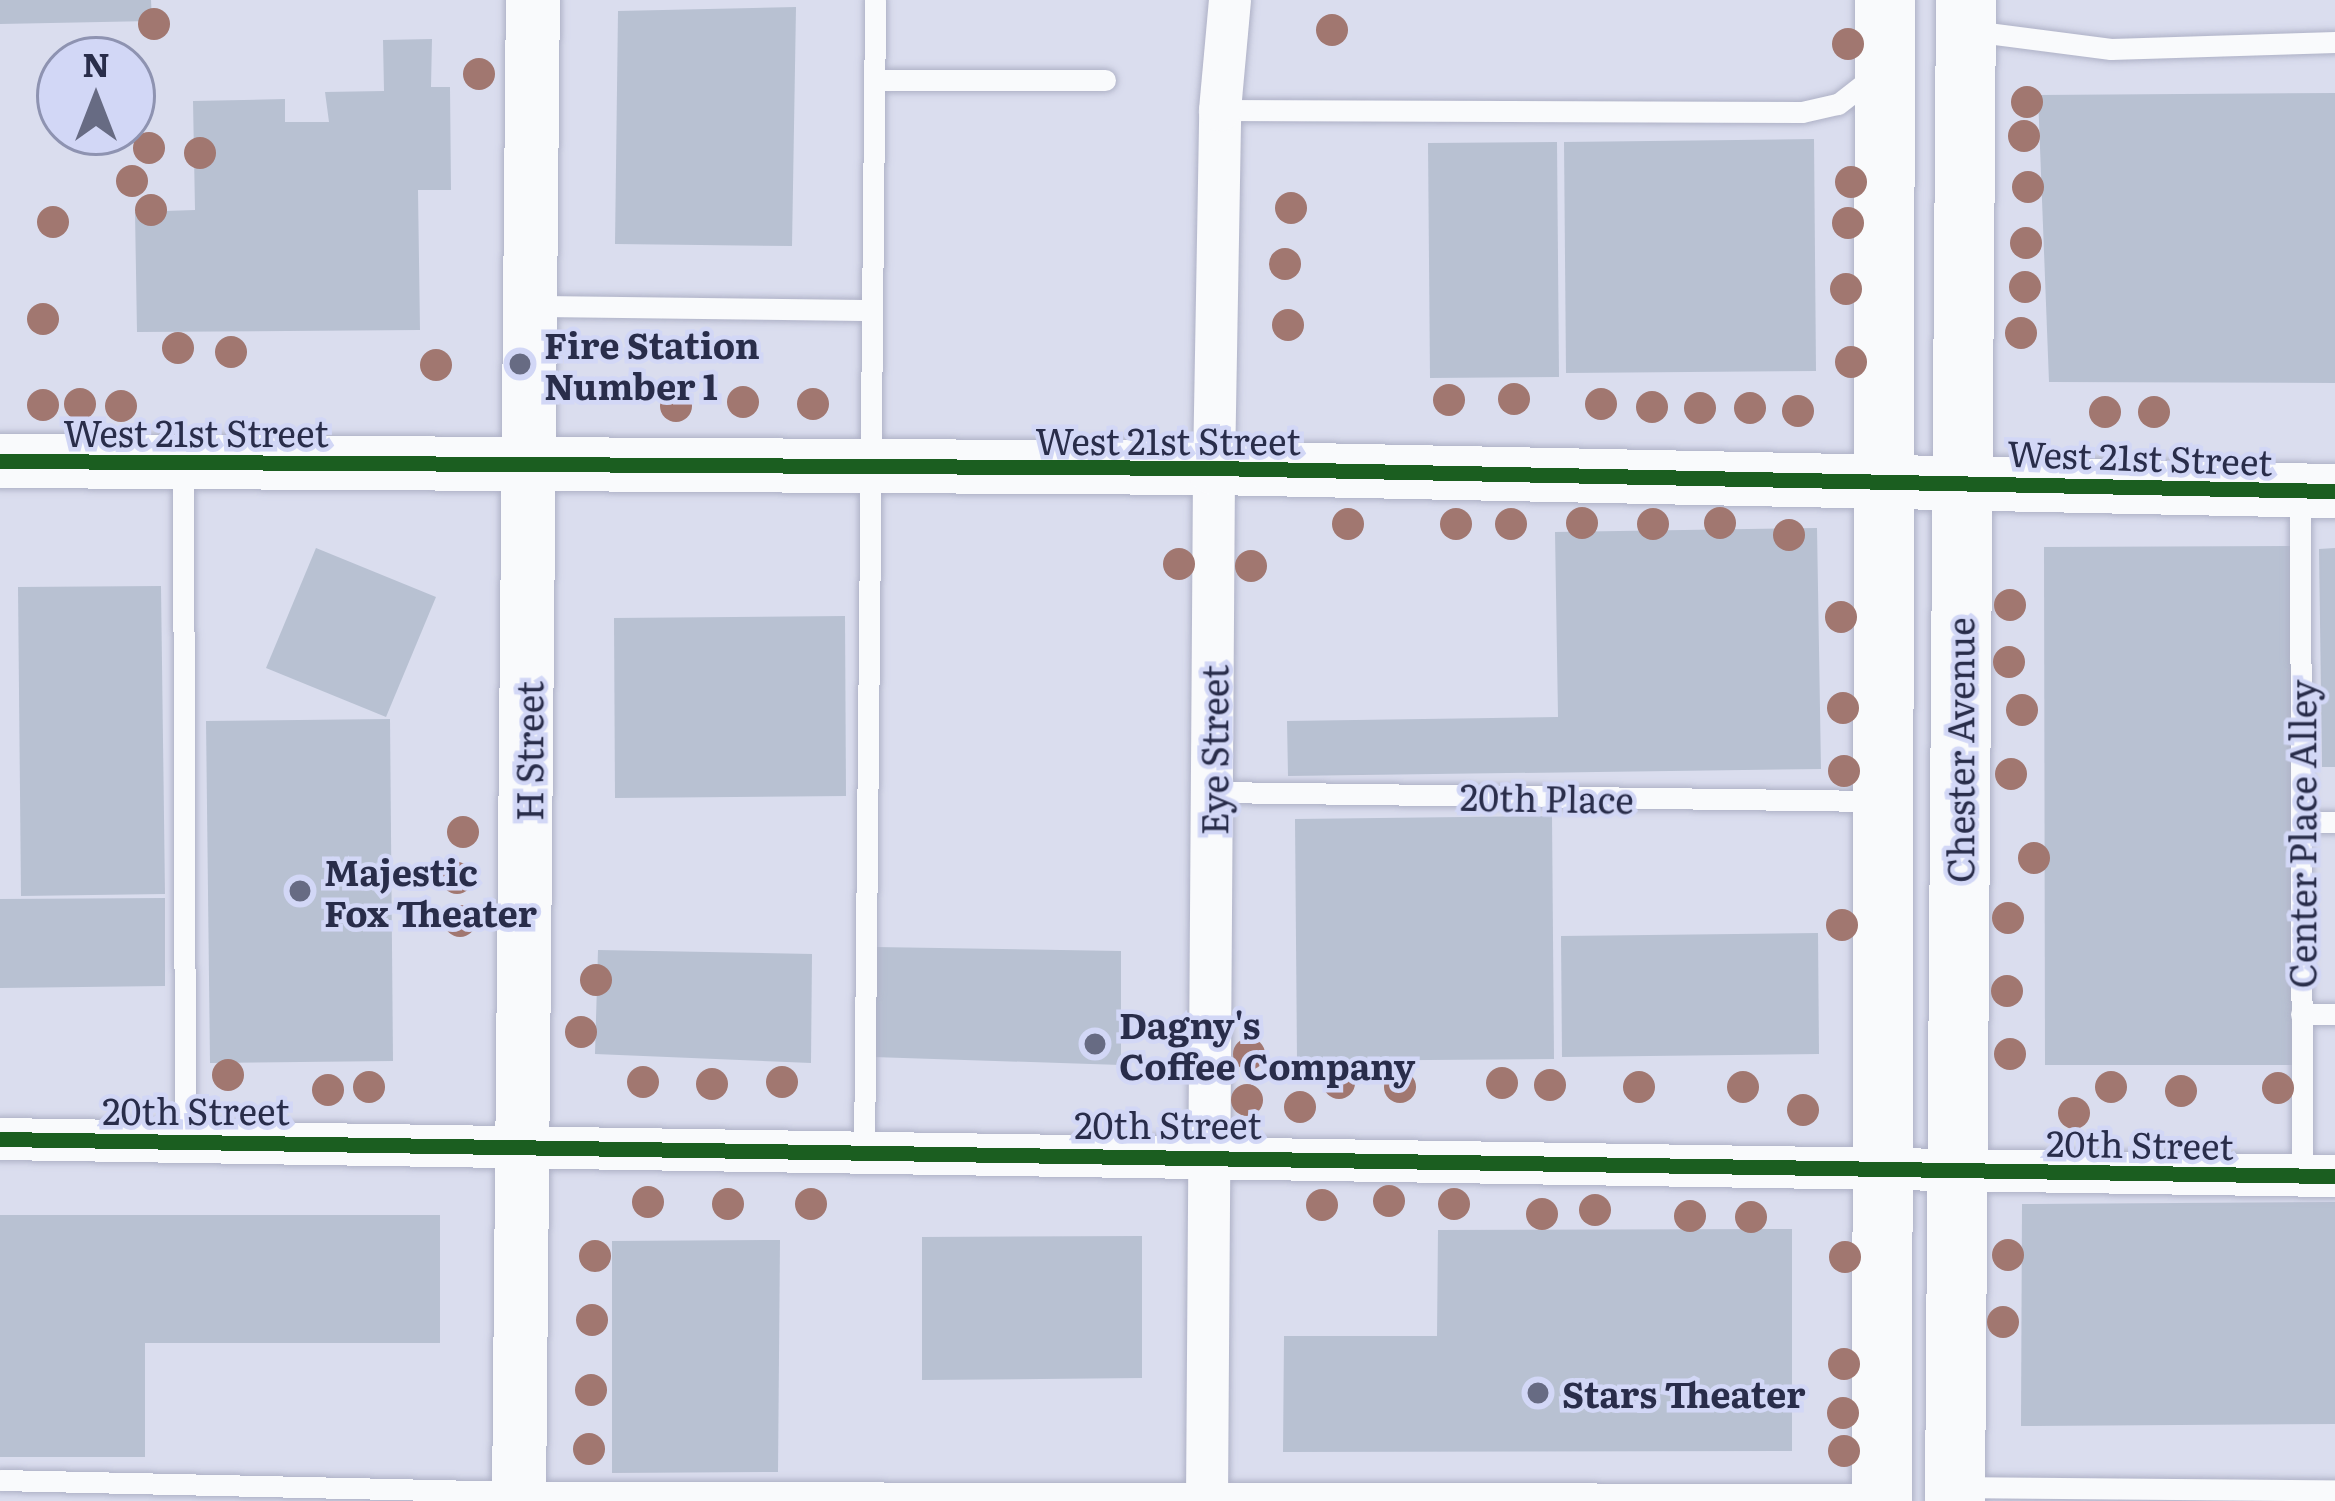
<!DOCTYPE html>
<style>
body{margin:0}
#map{position:relative;width:2335px;height:1501px;overflow:hidden;background:#daddee;font-family:Literata,serif}
div>[style]{position:absolute}
.building>*{inset:0;background:#b8c1d2}
.roads{filter:drop-shadow(0 0 3px #aeb1c6) drop-shadow(0 0 3px #aeb1c6)}
.service>*{height:21px;margin:-10.5px;padding:0 10.5px;transform-origin:10.5px;border-radius:10.5px;background:#f9fafc}
.minor>*{height:42px;margin:-21px;padding:0 21px;transform-origin:21px;border-radius:21px;background:#f9fafc}
.tertiary>*{height:54px;margin:-27px;padding:0 27px;transform-origin:27px;border-radius:27px;background:#f9fafc}
.secondary>*{height:60px;margin:-30px;padding:0 30px;transform-origin:30px;border-radius:30px;background:#f9fafc}
.cycleway>*{height:15px;margin:-7.5px;padding:0 7.5px;transform-origin:7.5px;border-radius:7.5px;background:#1b5e20}
.trees>*{width:32px;height:32px;margin:-16px;border-radius:50%;background:#a17770}
.dots>*{width:33px;height:33px;translate:-50% -50%;box-sizing:border-box;border:6px solid #d2d7f6;border-radius:50%}
span{translate:-50% -50%;white-space:nowrap;text-align:center;line-height:1.15;-webkit-text-stroke:9px #d2d7f6;paint-order:stroke}
.poi-label{font-size:36px;color:#292d4a;font-weight:700}
.left{translate:0 -50%;text-align:left}
.street-label{font-size:36px;color:#292d4a}
.north{position:absolute;left:36px;top:36px;width:120px;height:120px;box-sizing:border-box;background:#d2d7f6;border:3px solid #8e93b1;border-radius:50%;rotate:0deg;font-size:33px;font-weight:700;line-height:48px;text-align:center;color:#292d4a}
.north::after{content:'';display:block;margin:auto;width:42px;height:54px;background:#676b83;clip-path:polygon(50% 0,100% 100%,50% 72%,0 100%)}
</style>
<div id="map">
<div class="building">
<div style="clip-path:polygon(0 0,151px 0,152px 21px,0 24px)"></div>
<div style="clip-path:polygon(796px 7px,792px 246px,615px 244px,618px 11px)"></div>
<div style="clip-path:polygon(432px 39px,431px 87px,450px 87px,451px 190px,418px 190px,420px 330px,137px 332px,135px 212px,195px 210px,193px 101px,285px 99px,285px 122px,329px 122px,325px 92px,384px 91px,383px 40px)"></div>
<div style="clip-path:polygon(2335px 93px,2335px 383px,2049px 382px,2038px 95px)"></div>
<div style="clip-path:polygon(1814px 139px,1816px 371px,1566px 373px,1564px 142px)"></div>
<div style="clip-path:polygon(1557px 142px,1559px 377px,1430px 378px,1428px 143px)"></div>
<div style="clip-path:polygon(1817px 528px,1821px 769px,1288px 776px,1287px 721px,1558px 717px,1555px 532px)"></div>
<div style="clip-path:polygon(2293px 546px,2294px 1065px,2045px 1065px,2044px 547px)"></div>
<div style="clip-path:polygon(316px 548px,436px 597px,386px 717px,266px 668px)"></div>
<div style="clip-path:polygon(2335px 548px,2335px 767px,2322px 767px,2319px 549px)"></div>
<div style="clip-path:polygon(161px 586px,165px 894px,21px 896px,18px 587px)"></div>
<div style="clip-path:polygon(845px 616px,846px 796px,615px 798px,614px 618px)"></div>
<div style="clip-path:polygon(390px 719px,393px 1061px,210px 1063px,206px 721px)"></div>
<div style="clip-path:polygon(1552px 816px,1554px 1059px,1297px 1061px,1295px 819px)"></div>
<div style="clip-path:polygon(165px 898px,165px 986px,0 988px,0 899px)"></div>
<div style="clip-path:polygon(1818px 933px,1819px 1054px,1562px 1057px,1561px 936px)"></div>
<div style="clip-path:polygon(875px 947px,1121px 951px,1121px 1065px,873px 1057px)"></div>
<div style="clip-path:polygon(598px 950px,812px 954px,811px 1063px,595px 1054px)"></div>
<div style="clip-path:polygon(2335px 1202px,2335px 1424px,2021px 1426px,2022px 1204px)"></div>
<div style="clip-path:polygon(0 1215px,440px 1215px,440px 1343px,145px 1343px,145px 1457px,0 1457px)"></div>
<div style="clip-path:polygon(1792px 1229px,1792px 1451px,1283px 1452px,1284px 1336px,1437px 1336px,1438px 1230px)"></div>
<div style="clip-path:polygon(1142px 1236px,1142px 1378px,922px 1380px,922px 1237px)"></div>
<div style="clip-path:polygon(780px 1240px,778px 1472px,612px 1473px,612px 1241px)"></div>
</div>
<div class="roads">
<div class="service">
<div style="left:1972px;top:31px;width:140px;rotate:7.4deg"></div>
<div style="left:2111px;top:49px;width:224px;rotate:-1.8deg"></div>
<div style="left:875px;top:80px;width:230px"></div>
<div style="left:1220px;top:110px;width:582px;rotate:0.2deg"></div>
<div style="left:1802px;top:112px;width:37px;rotate:-13deg"></div>
<div style="left:1838px;top:104px;width:46px;rotate:-37.9deg"></div>
<div style="left:532px;top:306px;width:340px;rotate:0.7deg"></div>
<div style="left:183px;top:462px;width:678px;rotate:89.83deg"></div>
<div style="left:2300px;top:494px;width:683px;rotate:89.83deg"></div>
<div style="left:1214px;top:792px;width:665px;rotate:0.78deg"></div>
<div style="left:2301px;top:822px;width:34px"></div>
<div style="left:2301px;top:1014px;width:34px"></div>
<div style="left:864px;top:1155px;width:1155px;rotate:-89.45deg"></div>
<div style="left:0;top:1480px;width:519px;rotate:1.32deg"></div>
<div style="left:519px;top:1492px;width:1357px;rotate:0.08deg"></div>
<div style="left:1958px;top:1487px;width:377px;rotate:0.5deg"></div>
</div>
<div class="minor">
<div style="left:0;top:1139px;width:2335px;rotate:0.91deg"></div>
<div style="left:1207px;top:1501px;width:1033px;rotate:-89.61deg"></div>
<div style="left:1214px;top:468px;width:358px;rotate:-89deg"></div>
<div style="left:1220px;top:110px;width:110px;rotate:-84.8deg"></div>
</div>
<div class="tertiary">
<div style="left:0;top:461px;width:1214px;rotate:0.33deg"></div>
<div style="left:1214px;top:468px;width:1121px;rotate:1.18deg"></div>
<div style="left:519px;top:1501px;width:1501px;rotate:-89.47deg"></div>
</div>
<div class="secondary">
<div style="left:1882px;top:1501px;width:1501px;rotate:-89.89deg"></div>
<div style="left:1955px;top:1501px;width:1501px;rotate:-89.58deg"></div>
</div>
</div>
<div class="cycleway">
<div style="left:0;top:461px;width:1214px;rotate:0.33deg"></div>
<div style="left:1214px;top:468px;width:1121px;rotate:1.18deg"></div>
<div style="left:0;top:1139px;width:2335px;rotate:0.91deg"></div>
</div>
<div class="trees">
<div style="left:154px;top:24px"></div>
<div style="left:1332px;top:30px"></div>
<div style="left:1848px;top:44px"></div>
<div style="left:479px;top:74px"></div>
<div style="left:2027px;top:102px"></div>
<div style="left:2024px;top:136px"></div>
<div style="left:149px;top:148px"></div>
<div style="left:200px;top:153px"></div>
<div style="left:132px;top:181px"></div>
<div style="left:1851px;top:182px"></div>
<div style="left:2028px;top:187px"></div>
<div style="left:1291px;top:208px"></div>
<div style="left:151px;top:210px"></div>
<div style="left:53px;top:222px"></div>
<div style="left:1848px;top:223px"></div>
<div style="left:2026px;top:243px"></div>
<div style="left:1285px;top:264px"></div>
<div style="left:2025px;top:287px"></div>
<div style="left:1846px;top:289px"></div>
<div style="left:43px;top:319px"></div>
<div style="left:1288px;top:325px"></div>
<div style="left:2021px;top:333px"></div>
<div style="left:178px;top:348px"></div>
<div style="left:231px;top:352px"></div>
<div style="left:1851px;top:362px"></div>
<div style="left:436px;top:365px"></div>
<div style="left:1514px;top:399px"></div>
<div style="left:1449px;top:400px"></div>
<div style="left:743px;top:402px"></div>
<div style="left:80px;top:404px"></div>
<div style="left:813px;top:404px"></div>
<div style="left:1601px;top:404px"></div>
<div style="left:43px;top:405px"></div>
<div style="left:121px;top:406px"></div>
<div style="left:676px;top:406px"></div>
<div style="left:1652px;top:407px"></div>
<div style="left:1700px;top:408px"></div>
<div style="left:1750px;top:408px"></div>
<div style="left:1798px;top:411px"></div>
<div style="left:2105px;top:412px"></div>
<div style="left:2154px;top:412px"></div>
<div style="left:1582px;top:523px"></div>
<div style="left:1720px;top:523px"></div>
<div style="left:1348px;top:524px"></div>
<div style="left:1456px;top:524px"></div>
<div style="left:1511px;top:524px"></div>
<div style="left:1653px;top:524px"></div>
<div style="left:1789px;top:535px"></div>
<div style="left:1179px;top:564px"></div>
<div style="left:1251px;top:566px"></div>
<div style="left:2010px;top:605px"></div>
<div style="left:1841px;top:617px"></div>
<div style="left:2009px;top:662px"></div>
<div style="left:1843px;top:708px"></div>
<div style="left:2022px;top:710px"></div>
<div style="left:1844px;top:771px"></div>
<div style="left:2011px;top:774px"></div>
<div style="left:463px;top:832px"></div>
<div style="left:2034px;top:858px"></div>
<div style="left:457px;top:878px"></div>
<div style="left:2008px;top:918px"></div>
<div style="left:460px;top:921px"></div>
<div style="left:1842px;top:925px"></div>
<div style="left:596px;top:980px"></div>
<div style="left:2007px;top:991px"></div>
<div style="left:581px;top:1032px"></div>
<div style="left:1249px;top:1054px"></div>
<div style="left:2010px;top:1054px"></div>
<div style="left:228px;top:1075px"></div>
<div style="left:643px;top:1082px"></div>
<div style="left:782px;top:1082px"></div>
<div style="left:1339px;top:1083px"></div>
<div style="left:1502px;top:1083px"></div>
<div style="left:712px;top:1084px"></div>
<div style="left:1550px;top:1085px"></div>
<div style="left:369px;top:1087px"></div>
<div style="left:1400px;top:1087px"></div>
<div style="left:1639px;top:1087px"></div>
<div style="left:1743px;top:1087px"></div>
<div style="left:2111px;top:1087px"></div>
<div style="left:2278px;top:1088px"></div>
<div style="left:328px;top:1090px"></div>
<div style="left:2181px;top:1091px"></div>
<div style="left:1247px;top:1100px"></div>
<div style="left:1300px;top:1107px"></div>
<div style="left:1803px;top:1110px"></div>
<div style="left:2074px;top:1113px"></div>
<div style="left:1389px;top:1201px"></div>
<div style="left:648px;top:1202px"></div>
<div style="left:728px;top:1204px"></div>
<div style="left:811px;top:1204px"></div>
<div style="left:1454px;top:1204px"></div>
<div style="left:1322px;top:1205px"></div>
<div style="left:1595px;top:1210px"></div>
<div style="left:1542px;top:1214px"></div>
<div style="left:1690px;top:1216px"></div>
<div style="left:1751px;top:1217px"></div>
<div style="left:2008px;top:1255px"></div>
<div style="left:595px;top:1256px"></div>
<div style="left:1845px;top:1257px"></div>
<div style="left:592px;top:1320px"></div>
<div style="left:2003px;top:1322px"></div>
<div style="left:1844px;top:1364px"></div>
<div style="left:591px;top:1390px"></div>
<div style="left:1843px;top:1413px"></div>
<div style="left:589px;top:1449px"></div>
<div style="left:1844px;top:1451px"></div>
</div>
<div class="dots">
<div style="left:520px;top:364px;background:#676b83"></div>
<div style="left:300px;top:891px;background:#676b83"></div>
<div style="left:1095px;top:1044px;background:#676b83"></div>
<div style="left:1538px;top:1393px;background:#676b83"></div>
</div>
<div class="poi-label">
<span class="left" style="left:544px;top:364px">Fire Station<br>Number 1</span>
<span class="left" style="left:324px;top:891px">Majestic<br>Fox Theater</span>
<span class="left" style="left:1119px;top:1044px">Dagny's<br>Coffee Company</span>
<span class="left" style="left:1562px;top:1393px">Stars Theater</span>
</div>
<div class="street-label">
<span style="left:196px;top:432px">West 21st Street</span>
<span style="left:1168px;top:440px">West 21st Street</span>
<span style="left:2140px;top:456px;rotate:2deg">West 21st Street</span>
<span style="left:1213px;top:750px;rotate:-90deg">Eye Street</span>
<span style="left:1959px;top:750px;rotate:-90deg">Chester Avenue</span>
<span style="left:528px;top:751px;rotate:-90deg">H Street</span>
<span style="left:1547px;top:797px;rotate:1deg">20th Place</span>
<span style="left:2301px;top:834px;rotate:-90deg">Center Place Alley</span>
<span style="left:196px;top:1110px">20th Street</span>
<span style="left:1168px;top:1124px">20th Street</span>
<span style="left:2140px;top:1143px;rotate:1deg">20th Street</span>
</div>
<div class="north">N</div>
</div>
